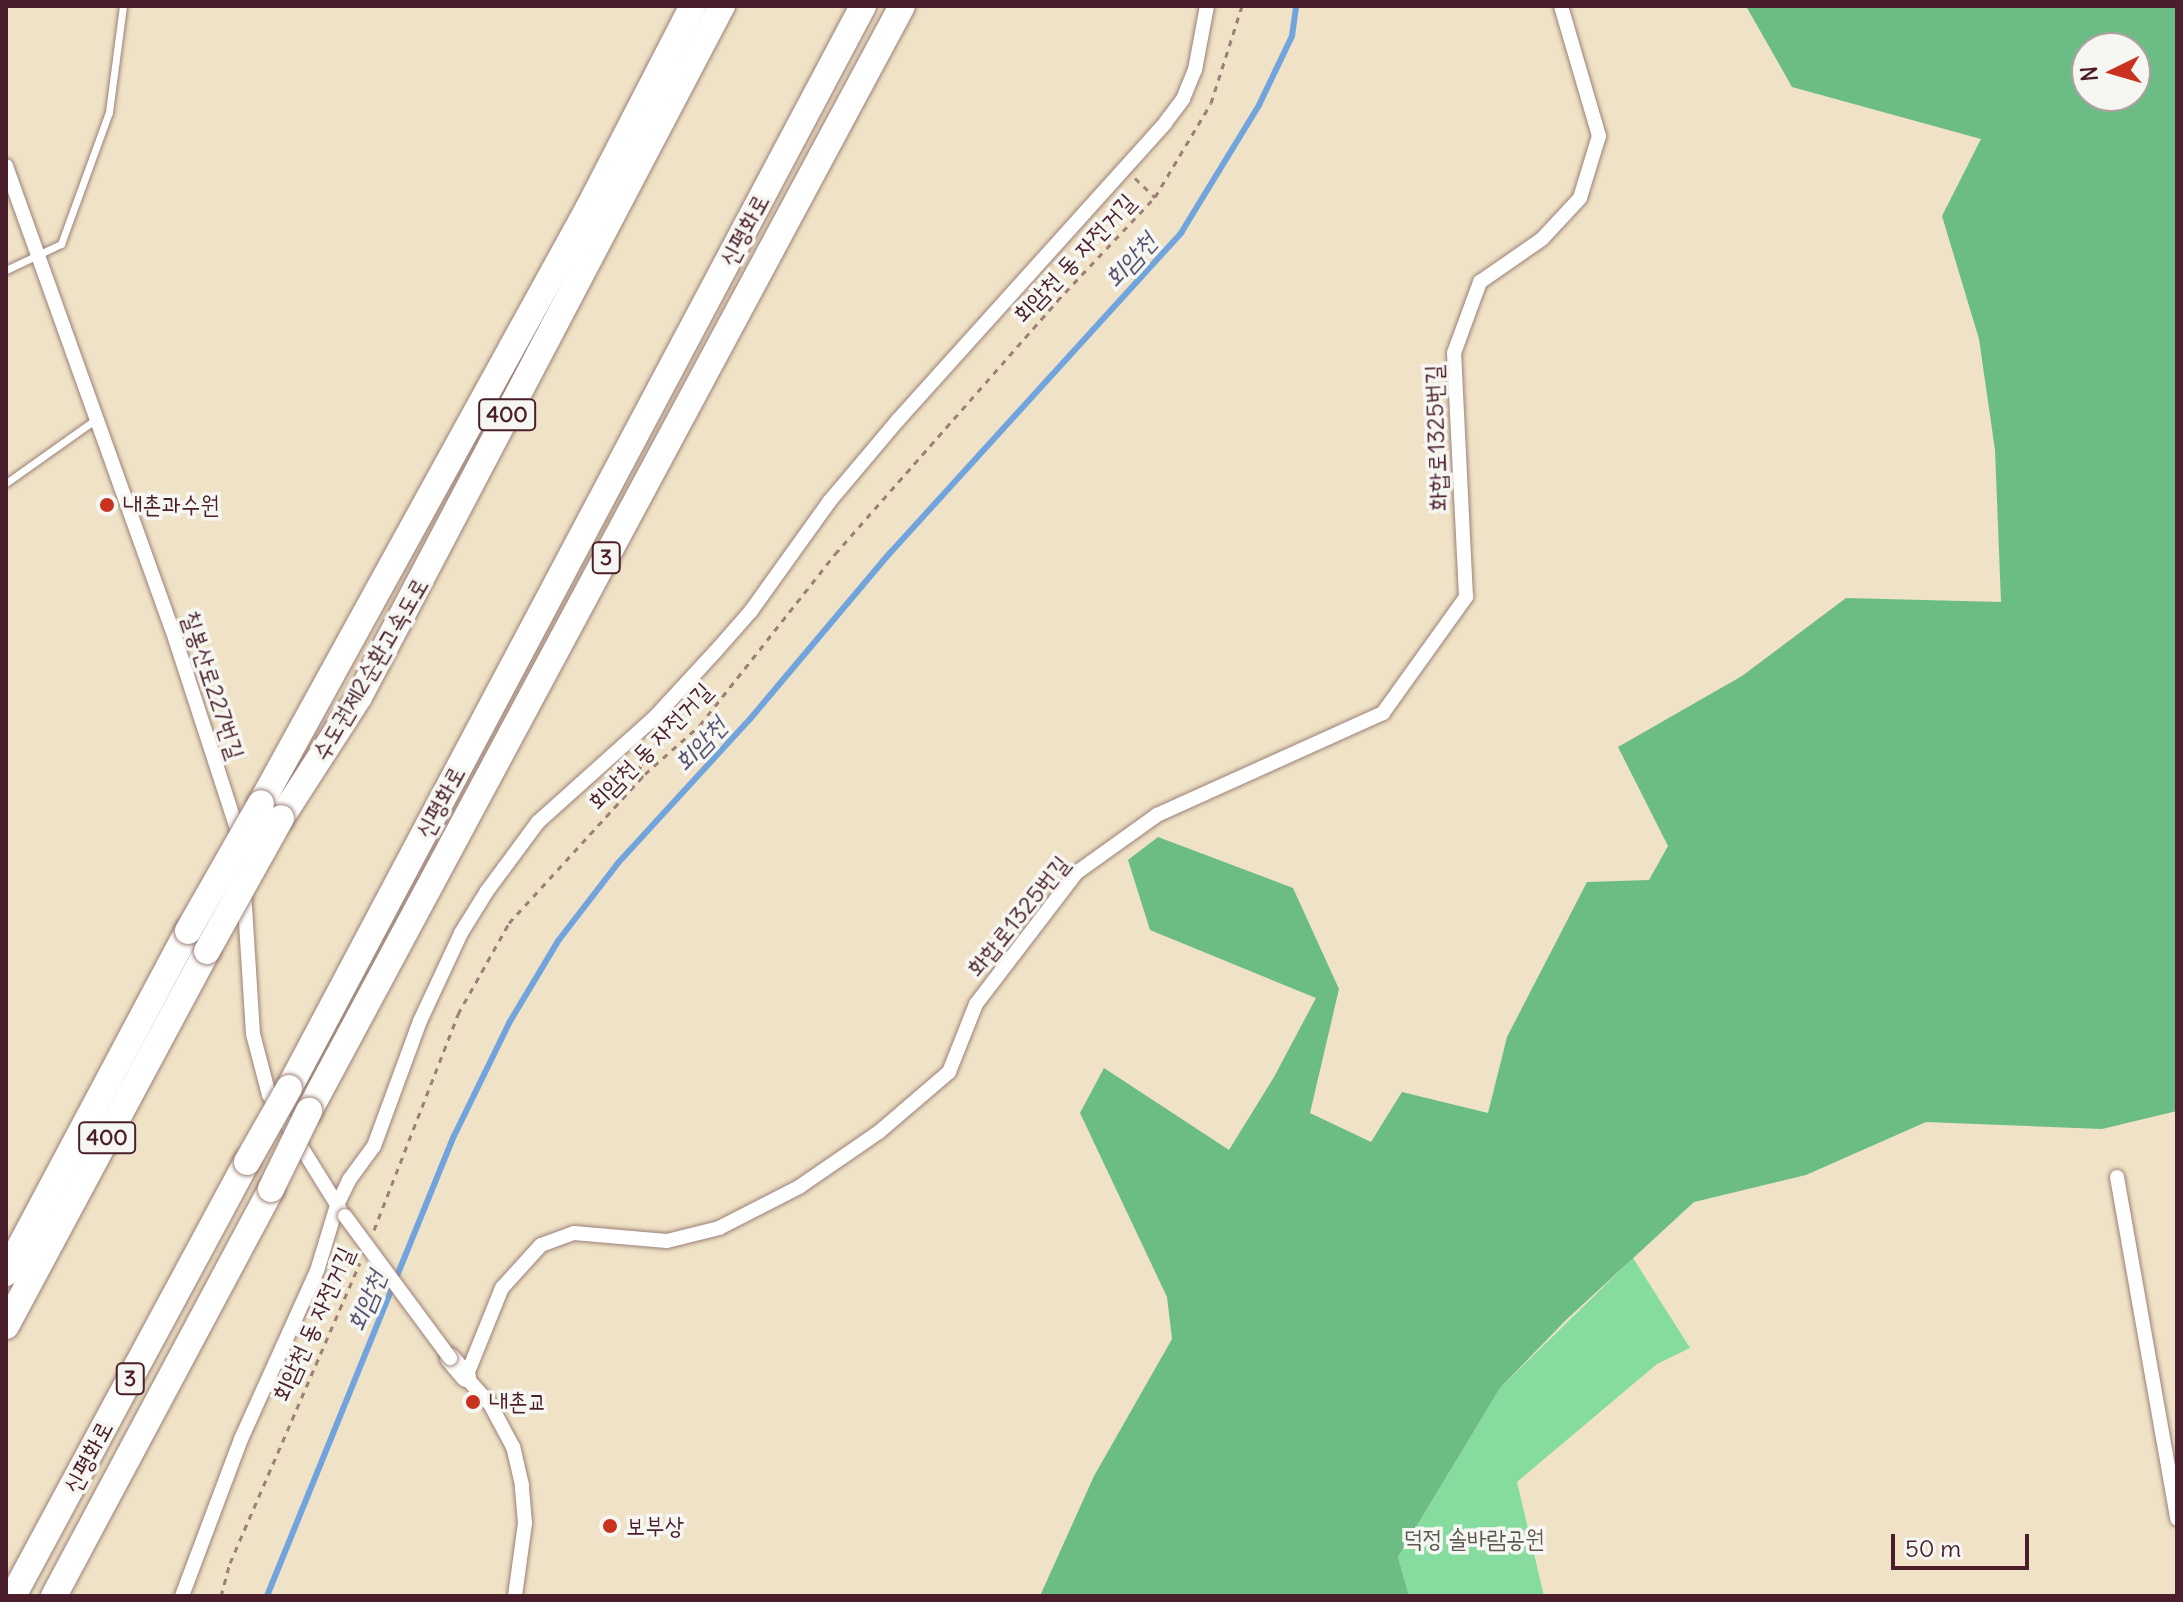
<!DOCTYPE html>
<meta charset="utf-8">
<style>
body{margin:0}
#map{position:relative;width:2183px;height:1602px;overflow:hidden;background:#efe2c6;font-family:Delius,"Poor Story",sans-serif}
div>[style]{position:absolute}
.green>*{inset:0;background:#86dc9f}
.forest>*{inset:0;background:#6cbc86}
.stream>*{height:6px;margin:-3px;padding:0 3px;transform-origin:3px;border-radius:3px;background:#71a4dd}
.path>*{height:3px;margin-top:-1.5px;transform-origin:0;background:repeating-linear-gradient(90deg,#9c8078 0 6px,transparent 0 12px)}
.roads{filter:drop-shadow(0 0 2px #9c8078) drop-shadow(0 0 2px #9c8078)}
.lane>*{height:7px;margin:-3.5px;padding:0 3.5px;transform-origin:3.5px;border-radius:3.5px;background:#fff}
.street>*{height:14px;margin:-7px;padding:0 7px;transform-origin:7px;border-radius:7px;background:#fff}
.secondary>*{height:20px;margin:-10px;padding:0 10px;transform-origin:10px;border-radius:10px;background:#fff}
.highway>*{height:26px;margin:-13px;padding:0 13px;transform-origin:13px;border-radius:13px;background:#fff}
.bridges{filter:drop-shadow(0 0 2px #9c8078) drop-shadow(0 0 2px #9c8078)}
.street-bridge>*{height:14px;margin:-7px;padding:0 7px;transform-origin:7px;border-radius:7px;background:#fff}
.highway-bridge>*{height:26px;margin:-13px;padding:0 13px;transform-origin:13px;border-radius:13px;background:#fff}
.dots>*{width:22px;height:22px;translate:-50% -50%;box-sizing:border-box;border:4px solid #f6f6f2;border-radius:50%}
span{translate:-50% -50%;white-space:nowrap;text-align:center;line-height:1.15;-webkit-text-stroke:7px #f6f6f2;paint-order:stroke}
.shield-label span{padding:2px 6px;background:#f6f6f2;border:2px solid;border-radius:6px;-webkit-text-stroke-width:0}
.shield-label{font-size:22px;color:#4a1f2b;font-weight:700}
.street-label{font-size:24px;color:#4a1f2b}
.poi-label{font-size:24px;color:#4a1f2b}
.left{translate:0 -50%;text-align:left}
.park-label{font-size:24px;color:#5c584e}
.water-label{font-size:26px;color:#5a5472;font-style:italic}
.frame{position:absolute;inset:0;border:8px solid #4a1f2b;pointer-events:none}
.north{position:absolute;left:2071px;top:32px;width:80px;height:80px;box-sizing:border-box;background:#f6f6f2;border:2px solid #b1a0a2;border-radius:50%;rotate:265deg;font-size:22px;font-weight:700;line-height:32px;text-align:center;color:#4a1f2b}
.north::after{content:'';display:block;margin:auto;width:28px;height:36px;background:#c8321e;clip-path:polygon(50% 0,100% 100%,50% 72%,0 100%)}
.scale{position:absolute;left:1891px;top:1534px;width:138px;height:36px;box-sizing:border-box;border:4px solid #4a1f2b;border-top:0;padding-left:10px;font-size:24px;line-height:28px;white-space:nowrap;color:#4a1f2b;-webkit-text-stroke:6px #f6f6f2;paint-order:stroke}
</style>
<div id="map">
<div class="green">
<div style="clip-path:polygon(1633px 1258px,1690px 1348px,1657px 1364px,1517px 1482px,1544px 1596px,1409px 1596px,1398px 1557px,1500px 1388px)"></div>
</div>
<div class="forest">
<div style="clip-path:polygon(evenodd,1746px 6px,2177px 6px,2177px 1111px,2102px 1129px,1926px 1122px,1806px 1175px,1694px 1202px,1566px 1320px,1500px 1388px,1398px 1557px,1409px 1596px,1040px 1596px,1094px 1476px,1172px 1339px,1167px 1297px,1080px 1113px,1104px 1068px,1229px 1150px,1274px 1077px,1316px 998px,1150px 930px,1128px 860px,1158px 837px,1293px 888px,1339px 989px,1310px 1113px,1371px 1142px,1402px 1092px,1488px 1113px,1507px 1037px,1587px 882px,1649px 880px,1668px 846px,1618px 747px,1742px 676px,1846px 598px,2001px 602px,1995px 450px,1979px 339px,1942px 216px,1981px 139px,1792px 87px,1746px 6px,2087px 48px,2135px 48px,2135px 96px,2087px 96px,2087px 48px)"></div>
</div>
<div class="stream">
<div style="left:267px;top:1596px;width:497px;rotate:-67.9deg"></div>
<div style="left:454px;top:1136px;width:126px;rotate:-64deg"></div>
<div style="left:509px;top:1023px;width:96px;rotate:-59.1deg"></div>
<div style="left:558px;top:941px;width:98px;rotate:-52.4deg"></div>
<div style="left:618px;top:863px;width:195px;rotate:-47.5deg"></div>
<div style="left:750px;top:719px;width:217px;rotate:-49.9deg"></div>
<div style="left:890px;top:553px;width:433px;rotate:-47.7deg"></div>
<div style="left:1181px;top:233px;width:150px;rotate:-58.6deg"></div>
<div style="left:1259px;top:105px;width:76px;rotate:-64.4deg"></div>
<div style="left:1292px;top:36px;width:30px;rotate:-82deg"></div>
</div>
<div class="path">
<div style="left:1135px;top:178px;width:28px;rotate:44deg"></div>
<div style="left:643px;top:777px;width:6px;rotate:-129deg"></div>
<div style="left:639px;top:772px;width:8px;rotate:-76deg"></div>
<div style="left:641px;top:764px;width:50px;rotate:-51.5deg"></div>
<div style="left:374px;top:1230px;width:232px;rotate:-68.7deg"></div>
<div style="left:458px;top:1014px;width:104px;rotate:-60.7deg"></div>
<div style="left:509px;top:923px;width:202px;rotate:-47.6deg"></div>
<div style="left:645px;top:774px;width:74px;rotate:-41.7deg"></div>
<div style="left:700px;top:725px;width:218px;rotate:-51.7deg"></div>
<div style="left:835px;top:554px;width:337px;rotate:-48.7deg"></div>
<div style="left:1057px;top:301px;width:143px;rotate:-46.7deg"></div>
<div style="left:1155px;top:197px;width:109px;rotate:-59.2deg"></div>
<div style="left:1211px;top:103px;width:102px;rotate:-72.3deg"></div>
<div style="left:221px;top:1596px;width:34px;rotate:-75deg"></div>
<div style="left:230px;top:1563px;width:327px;rotate:-66.6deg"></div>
</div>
<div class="roads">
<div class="lane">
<div style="left:6px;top:270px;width:61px;rotate:-25.3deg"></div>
<div style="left:61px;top:244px;width:140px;rotate:-70deg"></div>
<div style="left:109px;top:112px;width:107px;rotate:-82.5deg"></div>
<div style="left:6px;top:483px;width:110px;rotate:-35.4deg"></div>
</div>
<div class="street">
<div style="left:6px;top:166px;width:492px;rotate:70.3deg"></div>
<div style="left:172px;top:629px;width:220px;rotate:72deg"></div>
<div style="left:244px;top:891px;width:143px;rotate:86.4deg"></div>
<div style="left:253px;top:1034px;width:63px;rotate:75.3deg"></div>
<div style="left:269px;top:1095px;width:137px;rotate:58.2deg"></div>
<div style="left:2117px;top:1177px;width:347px;rotate:80deg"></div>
<div style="left:182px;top:1596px;width:168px;rotate:-69.4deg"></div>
<div style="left:241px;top:1439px;width:184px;rotate:-65.7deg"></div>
<div style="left:317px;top:1271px;width:69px;rotate:-73.1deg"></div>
<div style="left:337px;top:1205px;width:28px;rotate:-64deg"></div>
<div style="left:349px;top:1180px;width:42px;rotate:-53.7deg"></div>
<div style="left:374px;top:1146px;width:133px;rotate:-69.8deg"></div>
<div style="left:420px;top:1021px;width:97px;rotate:-65deg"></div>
<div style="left:461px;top:933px;width:49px;rotate:-58.2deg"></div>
<div style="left:487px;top:891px;width:86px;rotate:-53.5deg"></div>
<div style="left:538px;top:822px;width:157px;rotate:-41.9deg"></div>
<div style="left:655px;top:717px;width:88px;rotate:-47.3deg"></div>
<div style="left:715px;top:652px;width:55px;rotate:-48.7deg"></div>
<div style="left:751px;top:611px;width:134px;rotate:-54.4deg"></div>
<div style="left:829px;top:502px;width:107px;rotate:-49.9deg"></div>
<div style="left:898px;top:420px;width:399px;rotate:-48deg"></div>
<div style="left:1165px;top:123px;width:30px;rotate:-53deg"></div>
<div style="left:1183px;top:99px;width:31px;rotate:-68deg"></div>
<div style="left:1195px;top:70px;width:65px;rotate:-79.4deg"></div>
<div style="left:515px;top:1596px;width:74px;rotate:-82.2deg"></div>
<div style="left:525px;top:1523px;width:38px;rotate:-95deg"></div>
<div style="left:522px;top:1485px;width:39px;rotate:-103deg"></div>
<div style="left:513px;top:1447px;width:49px;rotate:-118.1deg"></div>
<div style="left:490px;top:1404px;width:36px;rotate:-132deg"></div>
<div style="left:466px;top:1377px;width:96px;rotate:-68deg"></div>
<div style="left:502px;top:1288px;width:58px;rotate:-47.8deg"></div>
<div style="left:541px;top:1245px;width:35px;rotate:-20deg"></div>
<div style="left:574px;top:1233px;width:93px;rotate:4.9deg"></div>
<div style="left:667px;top:1241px;width:54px;rotate:-14deg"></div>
<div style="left:719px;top:1228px;width:90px;rotate:-27.1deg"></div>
<div style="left:799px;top:1187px;width:97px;rotate:-34.5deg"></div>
<div style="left:879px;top:1132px;width:92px;rotate:-40.6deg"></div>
<div style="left:949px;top:1072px;width:73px;rotate:-68.3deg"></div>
<div style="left:976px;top:1004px;width:165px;rotate:-52.6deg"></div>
<div style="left:1076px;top:873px;width:100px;rotate:-35.6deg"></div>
<div style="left:1157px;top:815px;width:248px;rotate:-24.3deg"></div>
<div style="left:1383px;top:713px;width:143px;rotate:-54.4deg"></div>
<div style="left:1466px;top:597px;width:244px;rotate:-92.8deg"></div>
<div style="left:1454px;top:353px;width:76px;rotate:-69.9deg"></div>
<div style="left:1480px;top:282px;width:75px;rotate:-34.7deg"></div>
<div style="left:1542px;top:239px;width:56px;rotate:-47.2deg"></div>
<div style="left:1580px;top:198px;width:65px;rotate:-73deg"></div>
<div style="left:1599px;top:136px;width:135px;rotate:-106.3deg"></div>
</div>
<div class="secondary">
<div style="left:450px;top:1358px;width:25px;rotate:50deg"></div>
</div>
<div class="highway">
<div style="left:261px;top:803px;width:678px;rotate:-61.17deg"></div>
<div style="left:588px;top:209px;width:229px;rotate:-62.7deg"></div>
<div style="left:281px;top:818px;width:144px;rotate:-57.2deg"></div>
<div style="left:359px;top:697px;width:781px;rotate:-62.29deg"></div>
<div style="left:289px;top:1088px;width:1225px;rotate:-62.05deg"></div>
<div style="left:309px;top:1111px;width:1254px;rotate:-61.78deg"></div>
<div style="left:6px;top:1273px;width:387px;rotate:-62deg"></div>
<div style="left:6px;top:1326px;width:425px;rotate:-61.8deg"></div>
<div style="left:13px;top:1596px;width:493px;rotate:-61.7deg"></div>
<div style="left:54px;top:1596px;width:461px;rotate:-61.9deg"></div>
</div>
</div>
<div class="bridges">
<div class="street-bridge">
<div style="left:345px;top:1216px;width:177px;rotate:53.5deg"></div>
</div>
<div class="highway-bridge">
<div style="left:188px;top:931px;width:147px;rotate:-60.3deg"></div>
<div style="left:207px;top:951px;width:152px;rotate:-60.9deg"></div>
<div style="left:247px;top:1162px;width:85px;rotate:-60.4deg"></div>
<div style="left:271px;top:1189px;width:87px;rotate:-64deg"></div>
</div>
</div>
<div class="dots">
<div style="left:107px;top:505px;background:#c8321e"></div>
<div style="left:473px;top:1402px;background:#c8321e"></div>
<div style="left:610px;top:1526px;background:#c8321e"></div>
</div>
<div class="shield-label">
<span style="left:507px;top:415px">400</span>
<span style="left:606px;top:558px">3</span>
<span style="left:107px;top:1138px">400</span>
<span style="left:130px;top:1379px">3</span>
</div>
<div class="street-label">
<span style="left:744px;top:230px;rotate:-62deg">신평화로</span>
<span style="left:1074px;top:258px;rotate:-47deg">회암천 동 자전거길</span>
<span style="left:1436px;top:438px;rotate:-92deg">화합로1325번길</span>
<span style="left:370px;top:669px;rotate:-60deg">수도권제2순환고속도로</span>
<span style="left:213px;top:685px;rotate:72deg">칠봉산로227번길</span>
<span style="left:650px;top:746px;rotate:-46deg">회암천 동 자전거길</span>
<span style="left:440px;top:802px;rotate:-62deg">신평화로</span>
<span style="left:1018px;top:916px;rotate:-51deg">화합로1325번길</span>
<span style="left:313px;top:1324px;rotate:-66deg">회암천 동 자전거길</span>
<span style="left:88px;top:1457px;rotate:-62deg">신평화로</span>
</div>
<div class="poi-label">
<span class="left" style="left:123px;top:505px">내촌과수원</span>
<span class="left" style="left:489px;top:1402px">내촌교</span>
<span class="left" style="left:626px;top:1526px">보부상</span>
</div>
<div class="park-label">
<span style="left:1474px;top:1539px">덕정 솔바람공원</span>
</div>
<div class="water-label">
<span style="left:1130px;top:260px;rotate:-48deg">회암천</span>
<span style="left:700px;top:744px;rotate:-47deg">회암천</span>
<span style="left:366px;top:1301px;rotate:-68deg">회암천</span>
</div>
<div class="frame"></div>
<div class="north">N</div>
<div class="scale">50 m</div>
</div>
